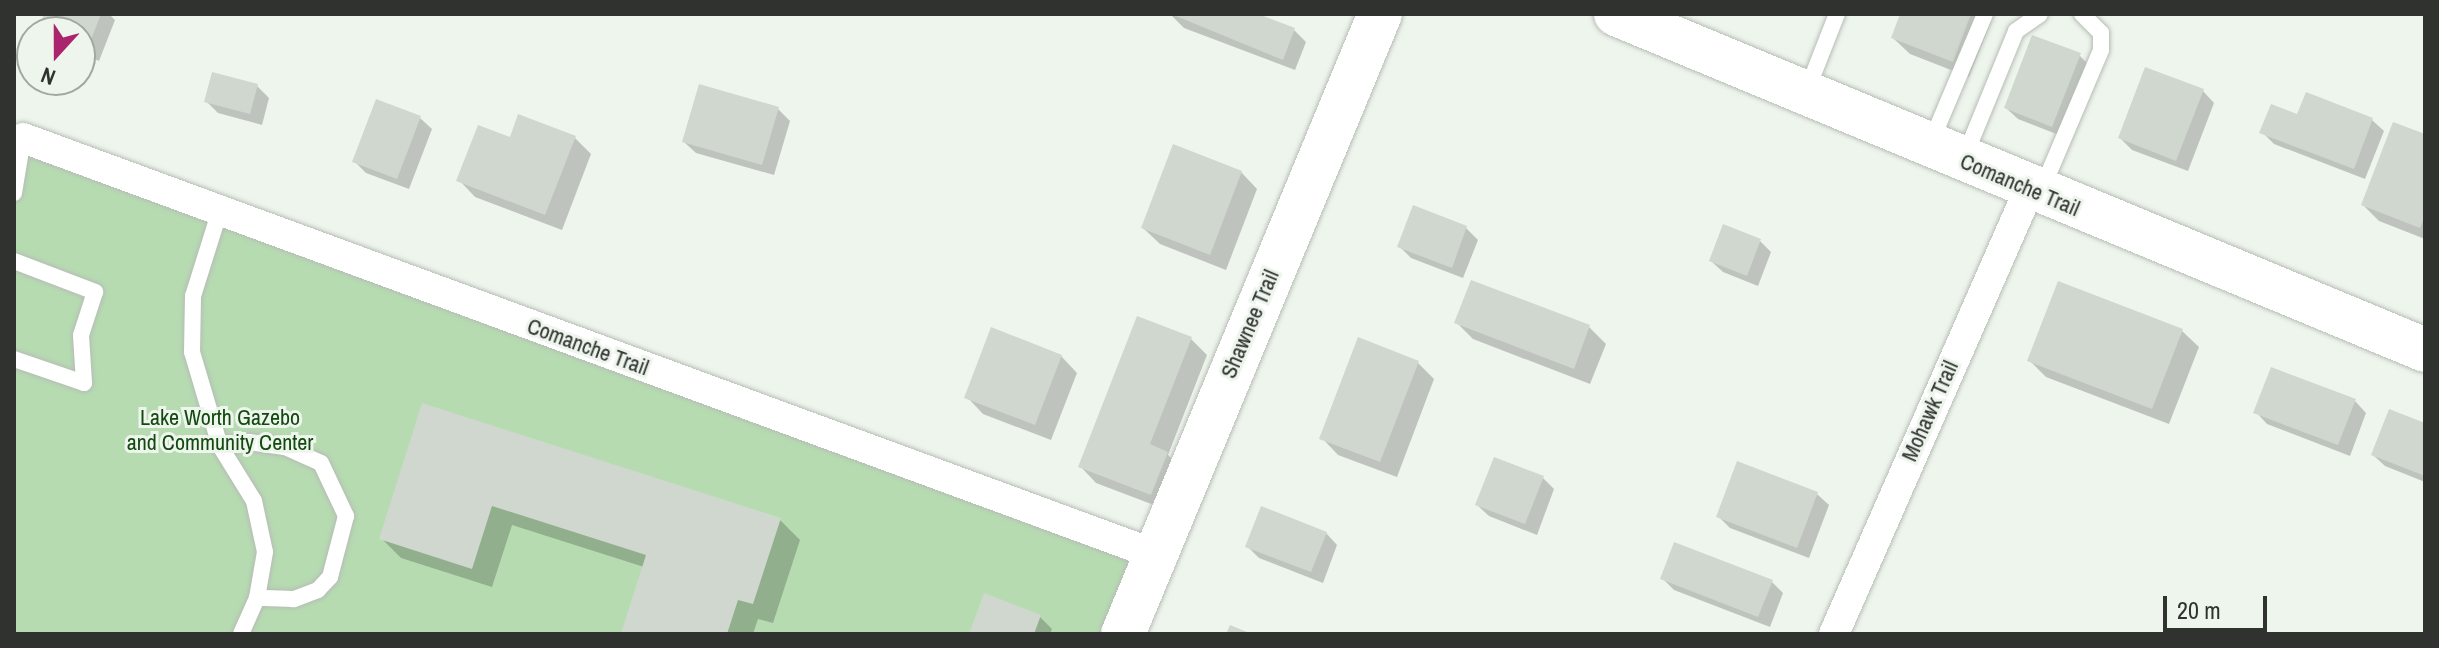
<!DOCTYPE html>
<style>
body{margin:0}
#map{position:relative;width:2439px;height:648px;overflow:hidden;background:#eef5ed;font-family:"Archivo Narrow",sans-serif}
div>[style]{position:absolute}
.green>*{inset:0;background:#b6dbb1}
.shadow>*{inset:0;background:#0003}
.building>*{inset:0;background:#cfd7ce}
.roads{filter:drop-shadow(0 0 2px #b6bdb5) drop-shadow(0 0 2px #b6bdb5)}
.lane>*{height:16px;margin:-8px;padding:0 8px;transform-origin:8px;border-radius:8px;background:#fff}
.street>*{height:30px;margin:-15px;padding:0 15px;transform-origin:15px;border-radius:15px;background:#fff}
.secondary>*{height:44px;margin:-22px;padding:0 22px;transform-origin:22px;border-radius:22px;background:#fff}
span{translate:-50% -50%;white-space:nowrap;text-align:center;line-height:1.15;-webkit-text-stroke:6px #eef5ed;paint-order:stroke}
.street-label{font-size:22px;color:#2f322f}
.park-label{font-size:22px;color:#12490e}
.frame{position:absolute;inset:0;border:16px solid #2f322f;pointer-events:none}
.north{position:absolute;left:16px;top:16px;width:80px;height:80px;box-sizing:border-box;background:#eef5ed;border:2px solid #a2a7a1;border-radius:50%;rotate:201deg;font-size:22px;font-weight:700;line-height:32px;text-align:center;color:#2f322f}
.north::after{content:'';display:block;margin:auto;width:28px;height:36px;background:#aa256e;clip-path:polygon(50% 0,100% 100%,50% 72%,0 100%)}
.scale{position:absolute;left:2163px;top:596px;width:104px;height:36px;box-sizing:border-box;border:4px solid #2f322f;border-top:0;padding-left:10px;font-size:24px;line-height:28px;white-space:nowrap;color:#2f322f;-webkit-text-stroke:6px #eef5ed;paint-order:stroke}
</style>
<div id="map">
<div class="green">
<div style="clip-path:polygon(14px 141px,1154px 554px,1123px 634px,14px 634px)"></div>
</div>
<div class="shadow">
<div style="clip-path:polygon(46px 14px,109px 14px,115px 20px,99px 61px,80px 53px,80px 32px,41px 32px)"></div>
<div style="clip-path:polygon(1253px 14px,1294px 30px,1306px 42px,1295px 70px,1184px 28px,1172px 16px)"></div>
<div style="clip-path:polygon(1902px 14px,1994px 14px,1969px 77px,1910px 54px,1893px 38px)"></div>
<div style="clip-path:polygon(2079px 55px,2091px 67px,2064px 137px,2018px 119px,2006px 108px)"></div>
<div style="clip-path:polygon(257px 86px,269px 98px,262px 125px,218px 113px,206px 101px)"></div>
<div style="clip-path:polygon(2203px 91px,2214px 103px,2188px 171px,2132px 150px,2120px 138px)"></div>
<div style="clip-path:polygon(778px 109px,790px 121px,774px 175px,696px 153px,684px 142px)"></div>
<div style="clip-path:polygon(2299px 117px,2372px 120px,2384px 131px,2365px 179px,2274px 144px,2262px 132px)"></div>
<div style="clip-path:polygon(420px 118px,432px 129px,409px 189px,366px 173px,354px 161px)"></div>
<div style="clip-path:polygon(2425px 136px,2425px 239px,2379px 221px,2363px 205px)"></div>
<div style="clip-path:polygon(575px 138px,591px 154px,562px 230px,475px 197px,459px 180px,511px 140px)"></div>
<div style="clip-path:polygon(1241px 172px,1257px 189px,1226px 270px,1160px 244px,1143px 228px)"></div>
<div style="clip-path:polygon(1414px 208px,1466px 228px,1478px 240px,1463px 278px,1411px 258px,1399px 246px)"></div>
<div style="clip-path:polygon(1760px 241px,1771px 252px,1758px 286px,1723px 272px,1711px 261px)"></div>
<div style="clip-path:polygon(1472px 282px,1589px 327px,1606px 344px,1590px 384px,1473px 339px,1457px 323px)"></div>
<div style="clip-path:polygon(2182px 331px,2199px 347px,2169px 424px,2046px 377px,2029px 360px)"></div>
<div style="clip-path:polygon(1191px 339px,1207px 355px,1168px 455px,1183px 470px,1167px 510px,1096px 483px,1080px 466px)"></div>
<div style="clip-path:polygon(1061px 356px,1077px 373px,1051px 440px,983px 414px,967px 397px)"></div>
<div style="clip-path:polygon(1418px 363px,1434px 379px,1397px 477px,1338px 455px,1322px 438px)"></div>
<div style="clip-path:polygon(2355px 401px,2366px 413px,2350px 456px,2267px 424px,2256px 412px)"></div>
<div style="clip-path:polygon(423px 406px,780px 520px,800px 540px,773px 623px,758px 619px,753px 634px,624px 634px,644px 567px,512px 525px,492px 587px,401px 558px,381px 538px)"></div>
<div style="clip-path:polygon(2425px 425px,2425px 482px,2385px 466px,2373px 455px)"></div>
<div style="clip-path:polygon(1543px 478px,1554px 489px,1537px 535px,1489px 516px,1477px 505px)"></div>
<div style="clip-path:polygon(1817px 494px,1829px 505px,1809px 558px,1730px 528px,1718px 516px)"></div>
<div style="clip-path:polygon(1326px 533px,1337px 545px,1323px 583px,1259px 558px,1248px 547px)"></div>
<div style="clip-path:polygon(1662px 578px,1772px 582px,1783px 593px,1770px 627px,1674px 590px)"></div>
<div style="clip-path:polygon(985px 596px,1040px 617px,1052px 629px,1050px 634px,971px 634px)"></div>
</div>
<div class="building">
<div style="clip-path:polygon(44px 14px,101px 14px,87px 50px,80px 47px,80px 32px,37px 31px)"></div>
<div style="clip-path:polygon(1171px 14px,1258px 14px,1295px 28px,1283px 60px)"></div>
<div style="clip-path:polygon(1900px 14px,1971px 14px,1953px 62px,1891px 38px)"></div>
<div style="clip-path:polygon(2032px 35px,2081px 53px,2052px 127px,2004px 108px)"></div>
<div style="clip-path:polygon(2145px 67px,2204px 89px,2176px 161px,2118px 138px)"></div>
<div style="clip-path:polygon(212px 72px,258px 84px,250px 114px,204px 102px)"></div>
<div style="clip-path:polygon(699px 84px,779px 107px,762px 165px,682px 142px)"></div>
<div style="clip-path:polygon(2306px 92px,2373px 118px,2354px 169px,2259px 133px,2271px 104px,2297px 114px)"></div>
<div style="clip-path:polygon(376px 99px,421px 116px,397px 179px,352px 162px)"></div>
<div style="clip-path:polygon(518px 114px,576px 136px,545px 215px,456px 181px,478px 125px,510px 137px)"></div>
<div style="clip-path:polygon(2393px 122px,2425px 134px,2425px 215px,2420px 228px,2361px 205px)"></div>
<div style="clip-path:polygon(1173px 144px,1242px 171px,1210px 255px,1141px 228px)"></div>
<div style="clip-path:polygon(1413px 205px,1467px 226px,1452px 268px,1397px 247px)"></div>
<div style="clip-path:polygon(1723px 224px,1761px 239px,1747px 276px,1709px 261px)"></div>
<div style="clip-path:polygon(1471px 280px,1590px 325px,1574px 369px,1454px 323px)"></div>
<div style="clip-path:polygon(2058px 281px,2183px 329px,2152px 409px,2027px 361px)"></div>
<div style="clip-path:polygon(1137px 316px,1192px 337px,1150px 444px,1168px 452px,1151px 495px,1078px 467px)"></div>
<div style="clip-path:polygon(991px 327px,1062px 355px,1035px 425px,964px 398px)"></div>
<div style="clip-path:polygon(1358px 337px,1419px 361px,1380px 462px,1319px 439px)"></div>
<div style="clip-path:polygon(2271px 367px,2356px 399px,2338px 445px,2253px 413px)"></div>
<div style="clip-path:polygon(422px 403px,781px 518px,753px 604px,738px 600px,727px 634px,621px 633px,646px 555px,492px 506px,472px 569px,379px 539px)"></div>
<div style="clip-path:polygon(2389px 409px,2425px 423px,2425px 476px,2371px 455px)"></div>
<div style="clip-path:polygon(1494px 457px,1544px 476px,1525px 524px,1475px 505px)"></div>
<div style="clip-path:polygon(1737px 461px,1818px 492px,1797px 548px,1716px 517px)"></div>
<div style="clip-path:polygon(1261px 506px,1327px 532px,1311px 572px,1245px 547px)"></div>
<div style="clip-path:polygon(1674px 542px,1773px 580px,1758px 617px,1660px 579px)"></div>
<div style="clip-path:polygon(984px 593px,1041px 615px,1034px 634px,969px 634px)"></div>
<div style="clip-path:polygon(1230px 625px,1252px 634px,1226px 634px)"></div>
</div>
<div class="roads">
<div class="lane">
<div style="left:1806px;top:93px;width:85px;rotate:-68.6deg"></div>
<div style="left:1931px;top:142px;width:139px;rotate:-67.1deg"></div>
<div style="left:1964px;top:158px;width:137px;rotate:-67.7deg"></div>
<div style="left:2016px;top:31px;width:29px;rotate:-35deg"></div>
<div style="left:2042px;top:189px;width:151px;rotate:-67deg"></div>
<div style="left:2101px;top:50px;width:17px;rotate:-90deg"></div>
<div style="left:2101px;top:33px;width:27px;rotate:-135deg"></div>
<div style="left:14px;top:193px;width:56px;rotate:-80.7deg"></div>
<div style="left:220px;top:210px;width:90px;rotate:107.4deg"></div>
<div style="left:193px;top:296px;width:56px;rotate:91deg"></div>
<div style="left:192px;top:352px;width:98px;rotate:73.4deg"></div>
<div style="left:220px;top:446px;width:65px;rotate:58.3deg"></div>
<div style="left:254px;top:501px;width:52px;rotate:77.8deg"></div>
<div style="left:265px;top:552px;width:47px;rotate:99.9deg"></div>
<div style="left:257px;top:598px;width:39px;rotate:114deg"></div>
<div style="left:14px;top:261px;width:87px;rotate:20.9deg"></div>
<div style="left:95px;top:292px;width:45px;rotate:108deg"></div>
<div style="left:81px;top:335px;width:48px;rotate:86.4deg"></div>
<div style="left:84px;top:383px;width:74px;rotate:-161.1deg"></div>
<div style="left:220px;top:446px;width:29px;rotate:-8deg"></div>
<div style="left:249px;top:442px;width:36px;rotate:8deg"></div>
<div style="left:285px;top:447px;width:39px;rotate:24deg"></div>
<div style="left:321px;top:463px;width:59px;rotate:64.7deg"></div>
<div style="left:346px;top:516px;width:63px;rotate:104.7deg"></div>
<div style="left:330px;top:577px;width:18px;rotate:133deg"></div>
<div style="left:318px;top:590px;width:26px;rotate:159deg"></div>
<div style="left:294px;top:599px;width:37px;rotate:-178deg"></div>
</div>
<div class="street">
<div style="left:23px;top:138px;width:1205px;rotate:20.19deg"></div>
<div style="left:1834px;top:634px;width:486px;rotate:-66.3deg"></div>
</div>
<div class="secondary">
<div style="left:1616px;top:14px;width:876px;rotate:22.55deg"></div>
<div style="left:1123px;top:634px;width:671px;rotate:-67.49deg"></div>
</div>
</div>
<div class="street-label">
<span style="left:2020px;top:185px;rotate:23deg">Comanche Trail</span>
<span style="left:1250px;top:324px;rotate:-67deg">Shawnee Trail</span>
<span style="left:588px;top:347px;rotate:20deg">Comanche Trail</span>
<span style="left:1930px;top:411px;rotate:-66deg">Mohawk Trail</span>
</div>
<div class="park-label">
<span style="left:220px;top:430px">Lake Worth Gazebo<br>and Community Center</span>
</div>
<div class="frame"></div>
<div class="north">N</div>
<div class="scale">20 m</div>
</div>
